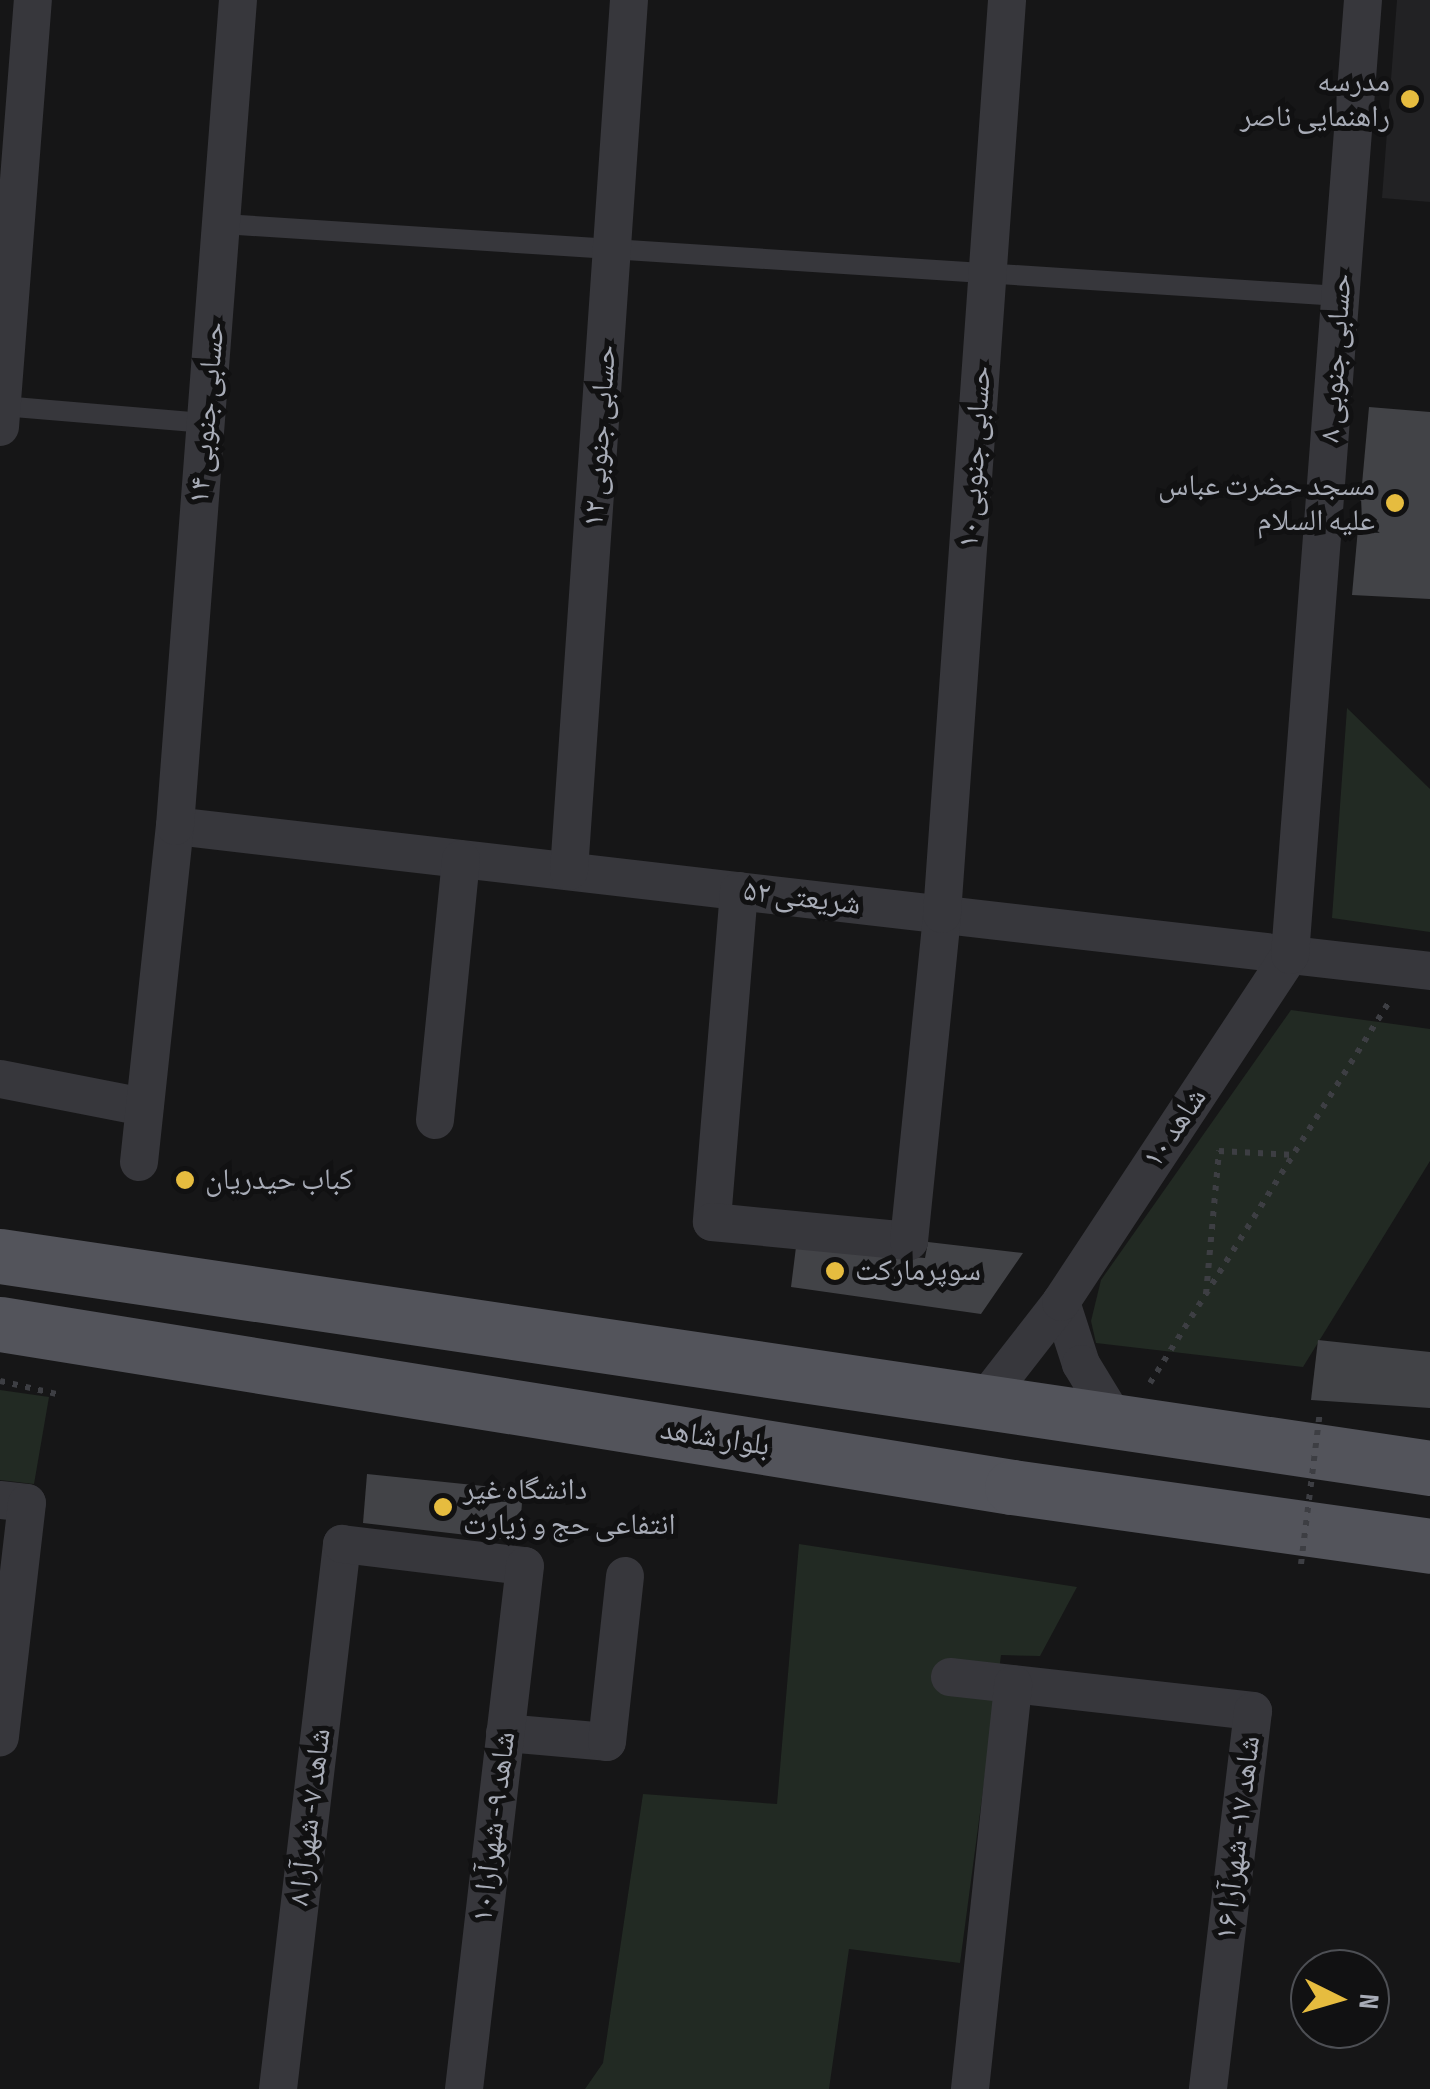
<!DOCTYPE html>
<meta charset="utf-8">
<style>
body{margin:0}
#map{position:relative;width:1430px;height:2089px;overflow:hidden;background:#161617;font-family:"Sofia Sans Condensed","Noto Naskh Arabic",sans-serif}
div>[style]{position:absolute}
.built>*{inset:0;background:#222224}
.green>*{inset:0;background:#222a23}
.building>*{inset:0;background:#424347}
.path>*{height:6px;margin-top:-3px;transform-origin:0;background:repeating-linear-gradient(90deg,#3d3e43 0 5px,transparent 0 13px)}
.lane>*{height:20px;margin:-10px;padding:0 10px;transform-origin:10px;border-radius:10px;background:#37373c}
.street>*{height:38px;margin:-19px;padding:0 19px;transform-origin:19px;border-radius:19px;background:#37373c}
.primary>*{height:55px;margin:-27.5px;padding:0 27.5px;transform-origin:27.5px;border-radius:27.5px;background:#53545b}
.path-bridge>*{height:6px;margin-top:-3px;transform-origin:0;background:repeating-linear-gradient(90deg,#3d3e43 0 5px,transparent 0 13px)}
.dots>*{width:28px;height:28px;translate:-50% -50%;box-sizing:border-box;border:5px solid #111112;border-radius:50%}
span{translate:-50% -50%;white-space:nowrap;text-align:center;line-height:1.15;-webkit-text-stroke:10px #111112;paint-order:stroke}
.poi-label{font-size:30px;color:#a8acb7}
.right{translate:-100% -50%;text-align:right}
.left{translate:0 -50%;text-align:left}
.street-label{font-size:30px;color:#a8acb7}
.north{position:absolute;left:1290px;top:1949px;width:100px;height:100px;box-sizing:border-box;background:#111112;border:2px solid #4d4f54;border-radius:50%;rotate:95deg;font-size:28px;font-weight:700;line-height:40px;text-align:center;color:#a8acb7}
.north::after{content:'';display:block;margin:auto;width:35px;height:45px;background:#e6bc3f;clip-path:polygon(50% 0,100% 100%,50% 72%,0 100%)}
</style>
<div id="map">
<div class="built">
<div style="clip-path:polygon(1397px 0,1430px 0,1430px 202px,1382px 198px)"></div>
</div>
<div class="green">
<div style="clip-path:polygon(1347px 708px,1430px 789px,1430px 932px,1332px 918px)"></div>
<div style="clip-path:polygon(1291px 1010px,1430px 1029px,1430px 1161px,1303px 1367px,1096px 1343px,1091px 1321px,1101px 1280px)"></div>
<div style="clip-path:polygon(0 1390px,49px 1397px,34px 1484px,0 1480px)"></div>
<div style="clip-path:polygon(799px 1544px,1077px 1587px,1040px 1656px,1001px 1655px,960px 1963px,849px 1949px,829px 2089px,585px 2089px,603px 2063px,643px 1794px,777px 1804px)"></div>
</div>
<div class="building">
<div style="clip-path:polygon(1369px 407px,1430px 412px,1430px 599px,1352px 595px)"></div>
<div style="clip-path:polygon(928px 1242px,1023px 1253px,981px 1314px,791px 1287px,796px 1247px,925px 1258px)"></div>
<div style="clip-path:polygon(1318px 1340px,1430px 1352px,1430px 1408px,1311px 1400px)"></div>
<div style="clip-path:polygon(367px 1474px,523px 1490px,519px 1541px,363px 1523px)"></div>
</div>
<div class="path">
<div style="left:1206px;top:1294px;width:144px;rotate:-84.8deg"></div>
<div style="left:1219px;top:1151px;width:76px;rotate:3deg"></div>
<div style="left:0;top:1381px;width:63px;rotate:12.9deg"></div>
<div style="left:1150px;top:1383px;width:453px;rotate:-57.9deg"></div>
</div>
<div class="lane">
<div style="left:223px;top:224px;width:1119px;rotate:3.69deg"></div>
<div style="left:2px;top:406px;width:205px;rotate:4.8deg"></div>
</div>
<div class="street">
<div style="left:0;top:427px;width:428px;rotate:-85.6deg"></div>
<div style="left:175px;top:826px;width:1263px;rotate:6.59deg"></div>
<div style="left:569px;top:871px;width:873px;rotate:-86.06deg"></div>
<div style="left:739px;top:891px;width:332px;rotate:94.7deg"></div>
<div style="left:712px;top:1222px;width:198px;rotate:5.5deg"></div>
<div style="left:909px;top:1241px;width:329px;rotate:-84.2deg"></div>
<div style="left:942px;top:914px;width:916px;rotate:-85.93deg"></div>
<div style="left:0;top:1079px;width:147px;rotate:11deg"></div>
<div style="left:435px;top:1120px;width:262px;rotate:-84.3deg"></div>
<div style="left:139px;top:1162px;width:338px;rotate:-83.9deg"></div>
<div style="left:175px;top:826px;width:828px;rotate:-85.64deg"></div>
<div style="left:1061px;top:1302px;width:65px;rotate:72.1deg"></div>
<div style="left:1081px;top:1364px;width:66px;rotate:58.7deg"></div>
<div style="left:984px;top:1401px;width:125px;rotate:-52.1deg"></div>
<div style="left:1061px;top:1302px;width:416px;rotate:-56.6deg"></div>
<div style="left:1290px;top:955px;width:958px;rotate:-85.63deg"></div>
<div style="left:0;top:1500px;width:27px;rotate:6deg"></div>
<div style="left:27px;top:1503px;width:236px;rotate:96.6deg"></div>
<div style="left:950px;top:1677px;width:305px;rotate:6.4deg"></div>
<div style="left:1253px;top:1711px;width:381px;rotate:96.8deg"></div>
<div style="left:505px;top:1733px;width:102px;rotate:5deg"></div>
<div style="left:607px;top:1742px;width:167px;rotate:-83.8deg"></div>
<div style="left:278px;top:2089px;width:549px;rotate:-83.3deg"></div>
<div style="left:342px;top:1544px;width:184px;rotate:6.9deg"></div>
<div style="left:525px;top:1566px;width:527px;rotate:96.65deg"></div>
<div style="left:970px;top:2089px;width:407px;rotate:-83.9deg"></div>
</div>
<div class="primary">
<div style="left:0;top:1256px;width:1446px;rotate:8.43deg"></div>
<div style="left:0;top:1324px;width:1025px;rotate:9.15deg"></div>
<div style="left:1012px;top:1487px;width:422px;rotate:8deg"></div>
</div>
<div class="path-bridge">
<div style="left:1301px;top:1564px;width:154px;rotate:-82.9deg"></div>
</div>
<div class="dots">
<div style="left:1410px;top:99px;background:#e6bc3f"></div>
<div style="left:1395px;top:503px;background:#e6bc3f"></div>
<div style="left:185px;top:1180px;background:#e6bc3f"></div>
<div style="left:835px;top:1271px;background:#e6bc3f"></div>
<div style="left:443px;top:1507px;background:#e6bc3f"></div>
</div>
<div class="poi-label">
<span class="right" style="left:1390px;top:99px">مدرسه<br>راهنمایی ناصر</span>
<span class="right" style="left:1375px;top:503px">مسجد حضرت عباس<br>علیه السلام</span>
<span class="left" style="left:205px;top:1180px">کباب حیدریان</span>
<span class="left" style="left:855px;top:1271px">سوپرمارکت</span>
<span class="left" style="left:463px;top:1507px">دانشگاه غیر<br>انتفاعی حج و زیارت</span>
</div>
<div class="street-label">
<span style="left:1336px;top:358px;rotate:-86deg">حسابی جنوبی ۸</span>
<span style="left:207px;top:413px;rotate:-85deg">حسابی جنوبی ۱۴</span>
<span style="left:600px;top:436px;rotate:-86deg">حسابی جنوبی ۱۲</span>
<span style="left:975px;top:457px;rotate:-86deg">حسابی جنوبی ۱۰</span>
<span style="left:802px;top:898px;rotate:7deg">شریعتی ۵۲</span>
<span style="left:1175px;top:1128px;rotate:-56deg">شاهد ۱۰</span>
<span style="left:715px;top:1438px;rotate:9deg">بلوار شاهد</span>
<span style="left:310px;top:1817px;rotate:-83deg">شاهد ۷- شهرآرا ۸</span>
<span style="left:494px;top:1827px;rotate:-83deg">شاهد ۹- شهرآرا ۱۰</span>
<span style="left:1238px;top:1838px;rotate:-83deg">شاهد ۱۷- شهرآرا ۱۶</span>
</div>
<div class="north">N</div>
</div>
